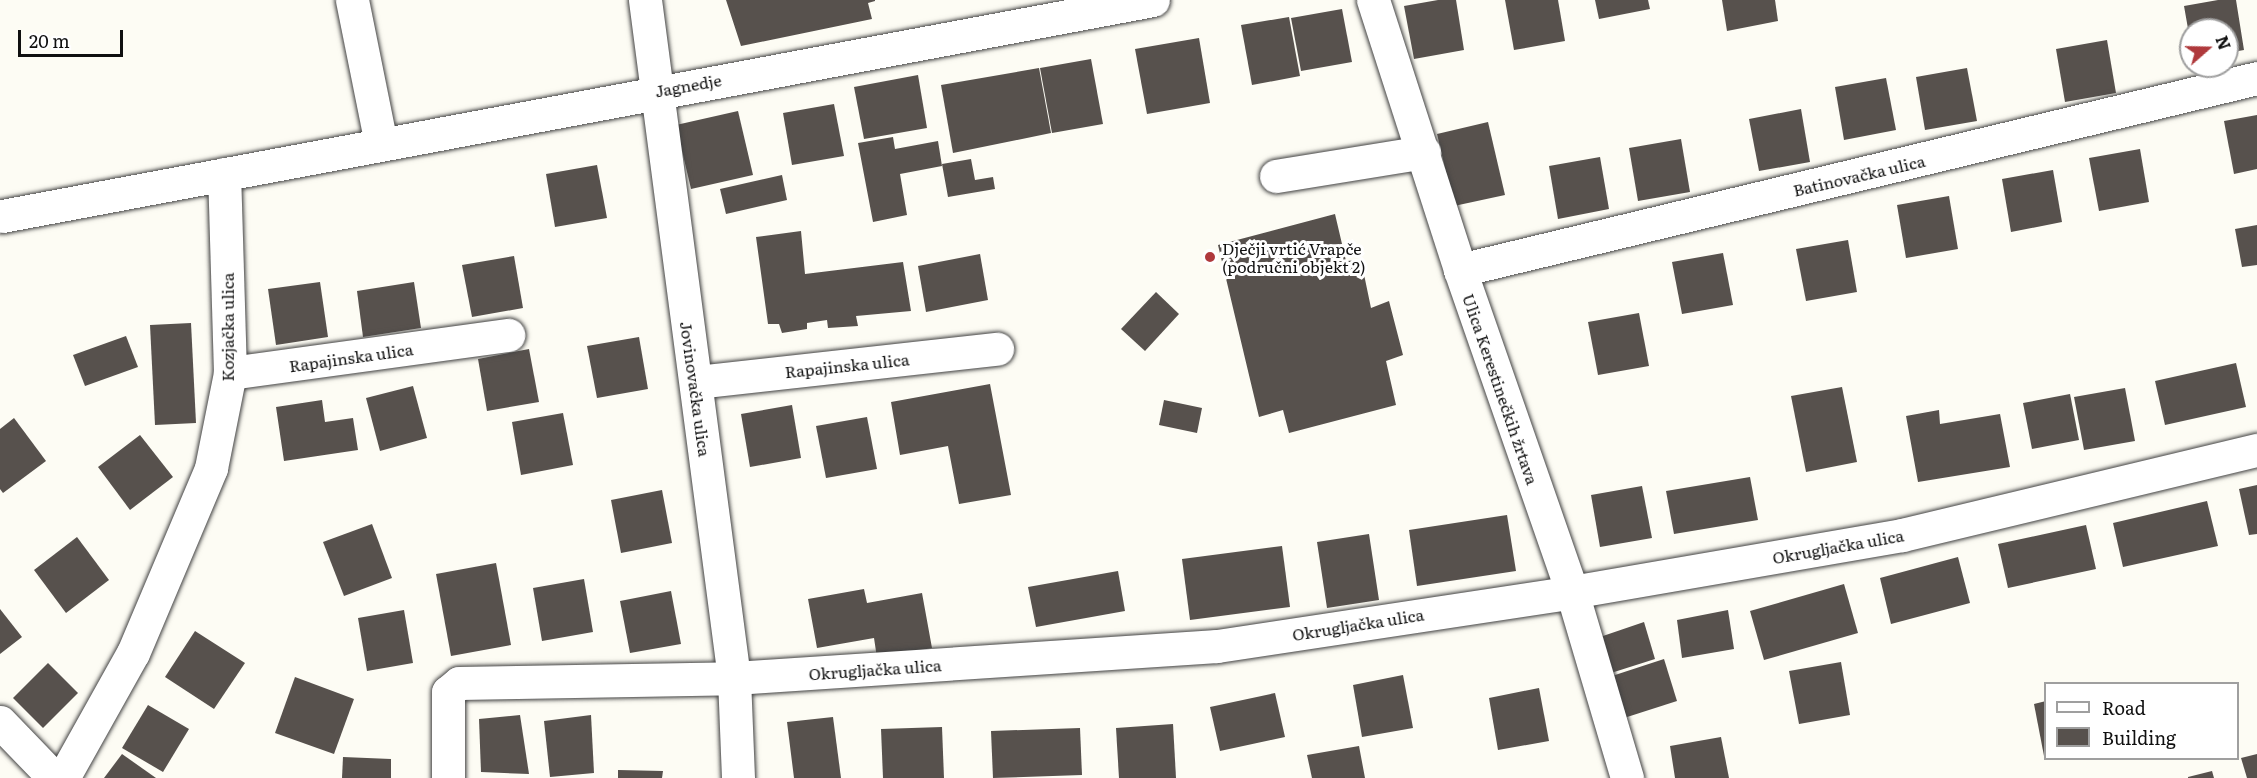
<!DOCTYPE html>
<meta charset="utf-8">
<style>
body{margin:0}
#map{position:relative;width:2257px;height:778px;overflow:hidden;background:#fdfcf4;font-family:Literata,serif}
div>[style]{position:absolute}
.building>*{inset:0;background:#57514d}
.roads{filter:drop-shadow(0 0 2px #434343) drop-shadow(0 0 2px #434343)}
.minor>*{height:33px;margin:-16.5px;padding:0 16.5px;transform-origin:16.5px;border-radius:16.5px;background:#fff}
.dots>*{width:16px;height:16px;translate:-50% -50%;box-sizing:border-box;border:3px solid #fff;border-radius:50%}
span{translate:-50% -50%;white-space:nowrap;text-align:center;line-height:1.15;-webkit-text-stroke:6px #fff;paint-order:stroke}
.street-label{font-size:16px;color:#101010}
.poi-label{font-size:16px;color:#101010}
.left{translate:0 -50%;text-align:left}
.legend{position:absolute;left:2044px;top:682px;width:195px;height:78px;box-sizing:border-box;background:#fff;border:2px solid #9f9f9f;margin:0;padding:8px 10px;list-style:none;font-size:18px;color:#101010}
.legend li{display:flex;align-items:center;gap:12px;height:30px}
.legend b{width:30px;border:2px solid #9f9f9f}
.north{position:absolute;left:2179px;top:18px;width:60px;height:60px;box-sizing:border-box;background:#fff;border:2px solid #9f9f9f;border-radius:50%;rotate:70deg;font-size:16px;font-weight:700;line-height:24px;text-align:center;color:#101010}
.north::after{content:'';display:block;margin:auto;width:21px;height:27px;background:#af393c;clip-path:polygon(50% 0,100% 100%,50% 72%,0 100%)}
.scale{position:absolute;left:18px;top:30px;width:105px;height:27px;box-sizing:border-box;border:3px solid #101010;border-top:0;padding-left:8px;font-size:18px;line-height:21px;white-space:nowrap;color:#101010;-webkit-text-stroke:4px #fff;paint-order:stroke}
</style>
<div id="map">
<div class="building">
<div style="clip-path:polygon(726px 0,875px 0,875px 1px,868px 3px,872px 19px,741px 46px)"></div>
<div style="clip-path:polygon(1438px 0,1456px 0,1464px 50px,1414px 59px,1404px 6px)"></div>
<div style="clip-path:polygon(1505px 0,1558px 0,1565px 41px,1514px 50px)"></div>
<div style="clip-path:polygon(1595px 0,1648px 0,1650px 9px,1599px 19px)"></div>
<div style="clip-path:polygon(1722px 0,1775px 0,1778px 21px,1727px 31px)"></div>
<div style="clip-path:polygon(2218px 0,2236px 0,2244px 50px,2227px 53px,2227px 30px,2191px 30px,2190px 40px,2184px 6px)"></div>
<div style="clip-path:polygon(1342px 9px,1352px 62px,1301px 71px,1291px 18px)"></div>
<div style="clip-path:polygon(1289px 17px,1300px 76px,1252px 85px,1241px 25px)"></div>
<div style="clip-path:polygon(1199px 38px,1210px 103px,1147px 114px,1135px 49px)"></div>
<div style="clip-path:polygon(2107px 40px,2116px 93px,2065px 102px,2056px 49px)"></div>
<div style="clip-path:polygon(1091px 59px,1103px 124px,1052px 133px,1040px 68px)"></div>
<div style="clip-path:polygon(1039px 68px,1051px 133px,953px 153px,941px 85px)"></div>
<div style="clip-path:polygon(1967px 68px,1977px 121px,1925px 130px,1916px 77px)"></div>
<div style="clip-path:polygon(918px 75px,927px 128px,864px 139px,854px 87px)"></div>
<div style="clip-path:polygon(1886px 78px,1896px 130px,1844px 140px,1835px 87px)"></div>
<div style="clip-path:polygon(834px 104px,844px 156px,792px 165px,783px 113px)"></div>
<div style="clip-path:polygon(1801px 109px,1810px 162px,1759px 171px,1749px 119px)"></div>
<div style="clip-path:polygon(738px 111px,753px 175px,691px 189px,676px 125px)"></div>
<div style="clip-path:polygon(2257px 115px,2257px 169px,2234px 174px,2224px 121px)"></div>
<div style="clip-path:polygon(1488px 122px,1505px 195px,1454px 206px,1437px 134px)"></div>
<div style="clip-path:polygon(893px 137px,895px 149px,938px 141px,942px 166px,900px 174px,907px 215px,873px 222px,858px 143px)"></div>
<div style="clip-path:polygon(1681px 139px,1690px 192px,1638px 201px,1629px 148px)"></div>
<div style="clip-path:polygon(2140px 149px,2149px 202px,2099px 211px,2089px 158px)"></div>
<div style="clip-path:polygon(1600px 157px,1609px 209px,1558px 219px,1549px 166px)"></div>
<div style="clip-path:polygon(971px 159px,975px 180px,993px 177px,995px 189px,948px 197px,942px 164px)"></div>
<div style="clip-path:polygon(597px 165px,607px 218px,555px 227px,546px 174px)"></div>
<div style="clip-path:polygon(2053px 170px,2062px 222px,2011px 232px,2002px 179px)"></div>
<div style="clip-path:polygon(782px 175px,787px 200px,726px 214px,720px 189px)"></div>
<div style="clip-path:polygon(1949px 196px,1958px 249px,1906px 258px,1897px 205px)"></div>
<div style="clip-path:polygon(1335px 214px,1346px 261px,1361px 260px,1371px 308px,1389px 301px,1403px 355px,1386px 361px,1396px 405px,1289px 433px,1283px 410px,1259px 417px,1218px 245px)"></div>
<div style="clip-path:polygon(2257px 225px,2257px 265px,2242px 267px,2235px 229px)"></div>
<div style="clip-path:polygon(801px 231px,805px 274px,903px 262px,911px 311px,856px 316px,858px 326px,828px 328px,827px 320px,807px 323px,807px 329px,782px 333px,779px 324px,768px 324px,756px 237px)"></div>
<div style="clip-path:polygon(1848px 240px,1857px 292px,1806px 301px,1796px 249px)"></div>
<div style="clip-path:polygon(1723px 253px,1733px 305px,1682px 314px,1672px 262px)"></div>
<div style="clip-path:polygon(980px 254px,988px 300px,926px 312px,918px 266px)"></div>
<div style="clip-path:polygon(514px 256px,523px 308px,472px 317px,462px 265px)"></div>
<div style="clip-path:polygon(320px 282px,328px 337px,276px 345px,268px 289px)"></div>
<div style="clip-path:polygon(414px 282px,421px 328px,363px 337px,357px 291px)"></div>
<div style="clip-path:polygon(1156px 292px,1179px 314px,1145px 351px,1121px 329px)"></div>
<div style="clip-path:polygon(1639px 313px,1649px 366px,1598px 375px,1588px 322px)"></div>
<div style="clip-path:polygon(191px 323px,196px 423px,155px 425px,150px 325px)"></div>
<div style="clip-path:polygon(126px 336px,138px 367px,85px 386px,73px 355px)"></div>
<div style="clip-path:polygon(639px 337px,648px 389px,597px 398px,587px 346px)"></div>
<div style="clip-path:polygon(529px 349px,539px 402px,487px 411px,478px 359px)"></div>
<div style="clip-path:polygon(2236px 363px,2246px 407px,2165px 425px,2155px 381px)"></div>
<div style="clip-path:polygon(990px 384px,1011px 495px,959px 504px,948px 446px,900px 455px,891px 402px)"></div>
<div style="clip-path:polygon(413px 386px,427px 438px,380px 451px,366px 398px)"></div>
<div style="clip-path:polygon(1842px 387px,1857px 462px,1806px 472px,1791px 396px)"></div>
<div style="clip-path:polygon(2125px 388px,2135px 441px,2084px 450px,2074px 397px)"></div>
<div style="clip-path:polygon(2070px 394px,2079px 440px,2032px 449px,2023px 403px)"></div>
<div style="clip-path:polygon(322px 400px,325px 422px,353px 418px,358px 450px,284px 461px,276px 407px)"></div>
<div style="clip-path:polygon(1164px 400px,1202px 408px,1197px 433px,1159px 425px)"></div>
<div style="clip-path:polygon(792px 405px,801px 458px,750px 467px,741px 414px)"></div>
<div style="clip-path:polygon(1939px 410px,1940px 424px,2000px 414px,2010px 467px,1918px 482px,1906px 416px)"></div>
<div style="clip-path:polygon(563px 413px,573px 465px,521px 475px,512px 422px)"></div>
<div style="clip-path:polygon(867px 417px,877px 469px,826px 478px,816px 426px)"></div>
<div style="clip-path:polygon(14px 418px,46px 461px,3px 493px,0 489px,0 429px)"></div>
<div style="clip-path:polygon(140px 435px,173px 477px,130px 510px,98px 467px)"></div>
<div style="clip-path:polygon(1750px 477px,1758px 520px,1674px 534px,1666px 491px)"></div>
<div style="clip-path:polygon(2257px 485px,2257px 534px,2249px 535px,2239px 489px)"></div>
<div style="clip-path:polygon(1642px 486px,1652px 538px,1600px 547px,1591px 495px)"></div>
<div style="clip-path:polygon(662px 490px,672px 543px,621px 553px,611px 500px)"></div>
<div style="clip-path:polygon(2207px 501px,2218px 546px,2123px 567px,2113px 523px)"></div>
<div style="clip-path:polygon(1507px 515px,1516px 571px,1417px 586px,1409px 530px)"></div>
<div style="clip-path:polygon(372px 524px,392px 578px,344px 596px,323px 542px)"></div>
<div style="clip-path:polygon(2086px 525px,2096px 569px,2008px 588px,1998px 544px)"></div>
<div style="clip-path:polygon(1369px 534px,1379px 600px,1327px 608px,1317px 542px)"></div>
<div style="clip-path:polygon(77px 537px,109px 580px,66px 613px,34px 570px)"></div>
<div style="clip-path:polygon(1282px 546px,1290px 607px,1190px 620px,1182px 559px)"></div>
<div style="clip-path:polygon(1958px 557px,1970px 603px,1891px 624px,1880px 578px)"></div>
<div style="clip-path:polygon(496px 563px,511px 645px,451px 656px,436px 574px)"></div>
<div style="clip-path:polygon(1118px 571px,1125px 611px,1036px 627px,1028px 587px)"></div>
<div style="clip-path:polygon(584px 579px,593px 632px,542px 641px,533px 588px)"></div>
<div style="clip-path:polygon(1844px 584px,1858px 633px,1764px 660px,1750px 611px)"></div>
<div style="clip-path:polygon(864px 589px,867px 603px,922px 593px,932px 648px,877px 658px,874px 638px,817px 648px,808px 599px)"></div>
<div style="clip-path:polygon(671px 591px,681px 644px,630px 653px,620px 601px)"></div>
<div style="clip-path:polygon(0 609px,22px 637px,0 654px)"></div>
<div style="clip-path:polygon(404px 610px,413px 663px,367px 671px,358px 618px)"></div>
<div style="clip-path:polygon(1728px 610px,1734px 649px,1682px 658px,1677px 620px)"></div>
<div style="clip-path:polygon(1644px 622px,1655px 659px,1611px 673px,1600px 637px)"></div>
<div style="clip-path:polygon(195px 631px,245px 663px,214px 709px,165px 677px)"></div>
<div style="clip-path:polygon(1664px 659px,1677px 701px,1624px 718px,1612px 676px)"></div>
<div style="clip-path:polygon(1841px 662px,1850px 715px,1799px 724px,1789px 671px)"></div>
<div style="clip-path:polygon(48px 663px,78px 693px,43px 728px,13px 698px)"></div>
<div style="clip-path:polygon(1403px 675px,1413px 728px,1362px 737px,1353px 685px)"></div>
<div style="clip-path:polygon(295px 677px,354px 699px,334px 754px,275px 733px)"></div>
<div style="clip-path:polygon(1539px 688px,1549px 741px,1498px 750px,1489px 698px)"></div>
<div style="clip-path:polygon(1275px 693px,1285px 737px,1220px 751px,1210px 707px)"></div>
<div style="clip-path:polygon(2046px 701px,2046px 756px,2044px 756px,2034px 704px)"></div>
<div style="clip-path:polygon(148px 705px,189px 729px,163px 772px,122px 748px)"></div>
<div style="clip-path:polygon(520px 715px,529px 774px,481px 772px,479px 719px)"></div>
<div style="clip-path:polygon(591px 715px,594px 773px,550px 777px,544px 721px)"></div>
<div style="clip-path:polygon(833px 717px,841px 778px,794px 778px,787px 722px)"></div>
<div style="clip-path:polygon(1173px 724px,1176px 778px,1119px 778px,1116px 728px)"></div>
<div style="clip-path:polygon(942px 727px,944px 778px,883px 778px,881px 729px)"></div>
<div style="clip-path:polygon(1080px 728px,1082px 775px,993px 778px,991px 731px)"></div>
<div style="clip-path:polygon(1721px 737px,1729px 778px,1675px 778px,1670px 746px)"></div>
<div style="clip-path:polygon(1359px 746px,1365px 778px,1312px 778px,1307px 755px)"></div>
<div style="clip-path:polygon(122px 754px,156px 778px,104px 778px)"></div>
<div style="clip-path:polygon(2257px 754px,2257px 778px,2247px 778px,2241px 758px)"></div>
<div style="clip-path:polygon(343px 757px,391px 759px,391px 778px,342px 778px)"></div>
<div style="clip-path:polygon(618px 770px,663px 771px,662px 778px,618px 778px)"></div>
<div style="clip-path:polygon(2212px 771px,2214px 778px,2188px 778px,2188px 777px)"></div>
</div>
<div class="roads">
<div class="minor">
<div style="left:352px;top:0;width:147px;rotate:78.6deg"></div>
<div style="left:645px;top:0;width:684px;rotate:82.52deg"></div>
<div style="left:734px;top:678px;width:100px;rotate:87.7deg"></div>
<div style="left:1373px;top:0;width:284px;rotate:72.1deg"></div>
<div style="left:1460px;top:270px;width:341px;rotate:70.8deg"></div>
<div style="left:1572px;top:592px;width:194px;rotate:73.5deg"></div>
<div style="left:1276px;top:176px;width:150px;rotate:-9.2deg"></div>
<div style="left:2px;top:216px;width:1171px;rotate:-10.63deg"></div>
<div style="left:1460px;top:270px;width:820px;rotate:-13.54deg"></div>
<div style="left:230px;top:373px;width:281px;rotate:-7.8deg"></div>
<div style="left:696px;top:382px;width:303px;rotate:-6.3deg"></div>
<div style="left:0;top:722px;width:78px;rotate:46deg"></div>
<div style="left:63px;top:778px;width:143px;rotate:-60.8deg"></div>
<div style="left:133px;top:653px;width:201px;rotate:-67.1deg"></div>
<div style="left:211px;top:468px;width:97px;rotate:-78.7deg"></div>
<div style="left:230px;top:373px;width:199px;rotate:-91.7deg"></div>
<div style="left:448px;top:778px;width:86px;rotate:-90deg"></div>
<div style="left:448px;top:692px;width:14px;rotate:-39deg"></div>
<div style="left:459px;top:683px;width:275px;rotate:-1deg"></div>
<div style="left:734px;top:678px;width:484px;rotate:-3.8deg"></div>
<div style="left:1217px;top:646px;width:359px;rotate:-8.6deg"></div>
<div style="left:1572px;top:592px;width:335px;rotate:-9.8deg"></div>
<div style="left:1902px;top:535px;width:365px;rotate:-13.5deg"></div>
</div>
</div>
<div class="dots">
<div style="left:1210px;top:257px;background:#af393c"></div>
</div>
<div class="street-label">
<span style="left:688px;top:85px;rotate:-10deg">Jagnedje</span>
<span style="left:1859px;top:175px;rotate:-13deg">Batinovačka ulica</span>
<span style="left:227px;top:327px;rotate:-90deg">Kozjačka ulica</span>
<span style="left:351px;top:357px;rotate:-8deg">Rapajinska ulica</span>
<span style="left:847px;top:365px;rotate:-6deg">Rapajinska ulica</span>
<span style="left:696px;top:389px;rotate:82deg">Jovinovačka ulica</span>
<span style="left:1501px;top:389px;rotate:71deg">Ulica Kerestinečkih žrtava</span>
<span style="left:1838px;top:546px;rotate:-10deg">Okrugljačka ulica</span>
<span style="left:1358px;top:624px;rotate:-9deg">Okrugljačka ulica</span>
<span style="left:875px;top:669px;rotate:-4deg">Okrugljačka ulica</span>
</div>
<div class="poi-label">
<span class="left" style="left:1222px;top:257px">Dječji vrtić Vrapče<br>(područni objekt 2)</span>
</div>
<ul class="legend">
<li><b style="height:8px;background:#fff"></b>Road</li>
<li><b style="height:16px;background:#57514d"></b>Building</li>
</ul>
<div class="north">N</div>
<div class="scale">20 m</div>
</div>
